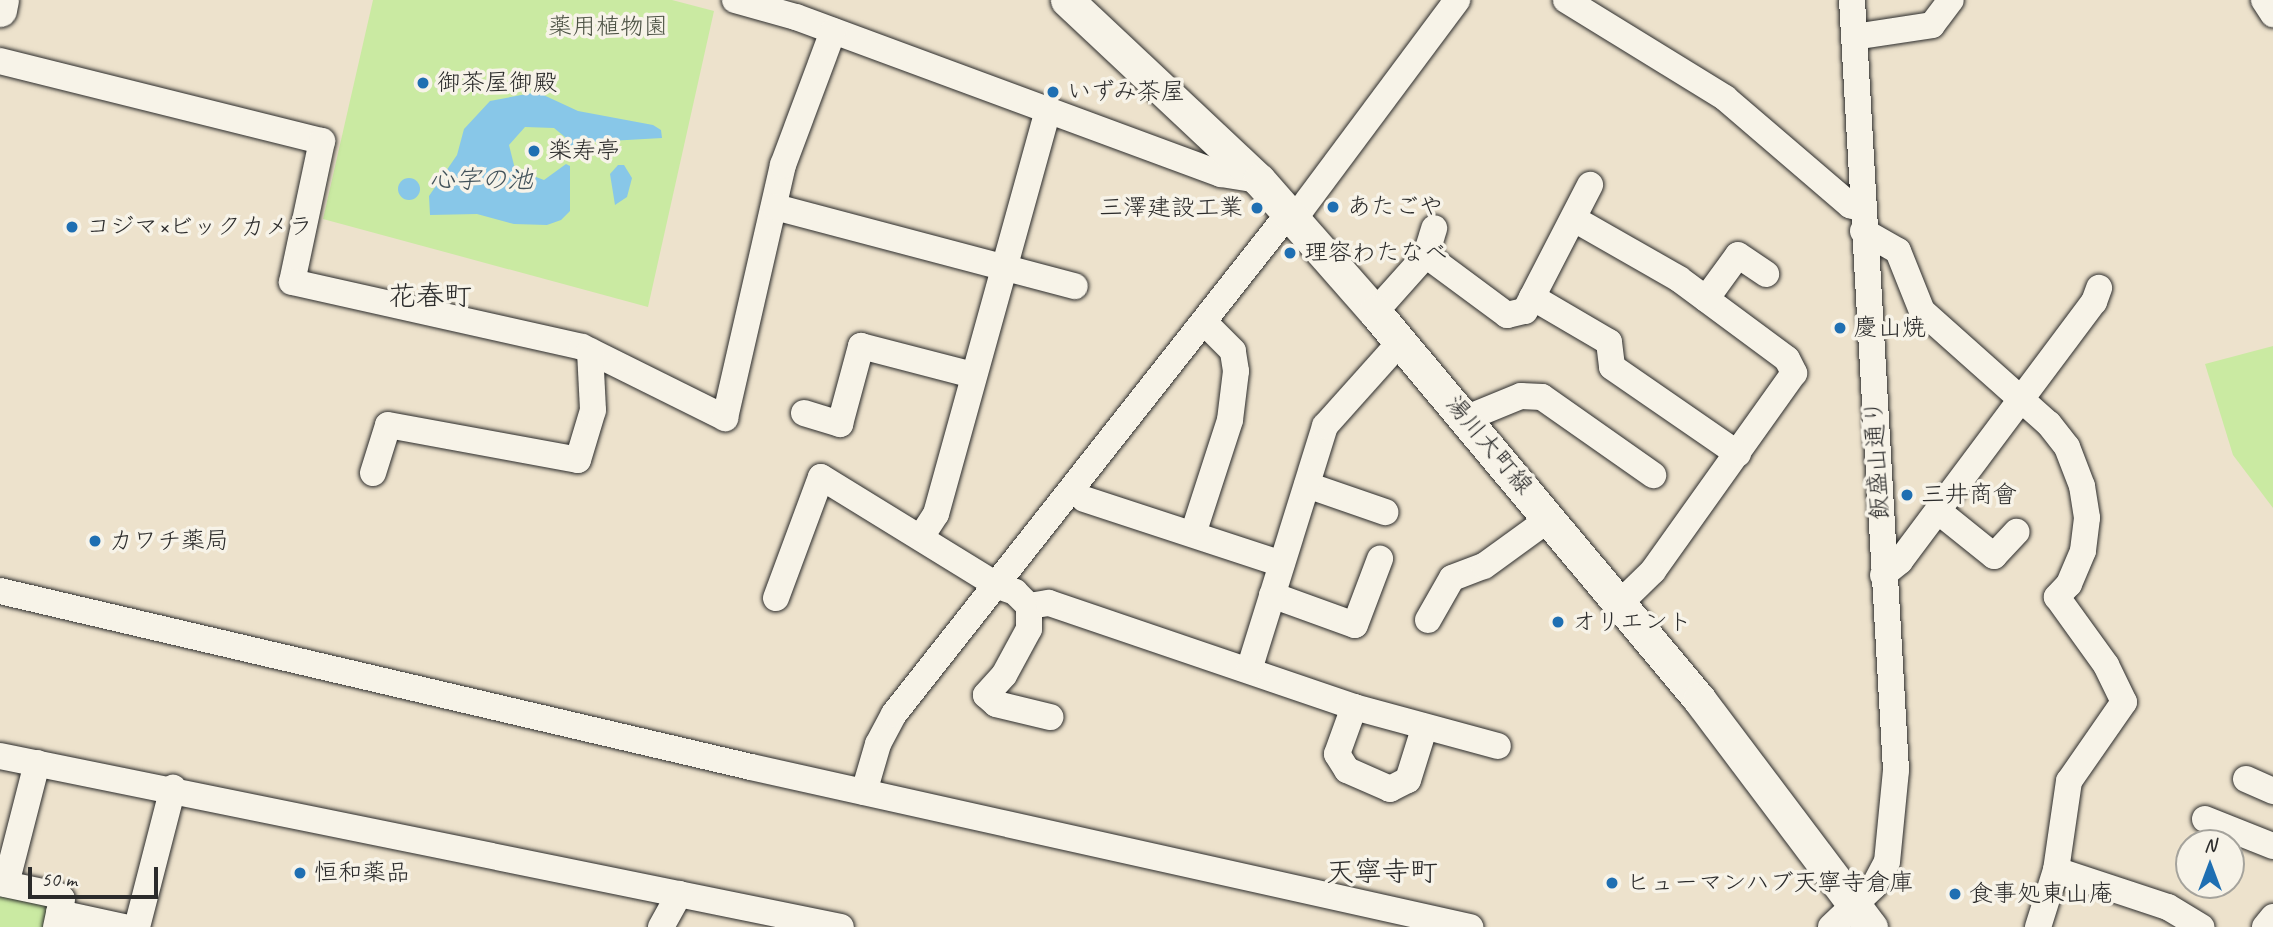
<!DOCTYPE html>
<meta charset="utf-8">
<style>
body{margin:0}
#map{position:relative;width:2273px;height:927px;overflow:hidden;background:#ede2cc;font-family:Caveat,"Klee One",sans-serif}
div>[style]{position:absolute}
.green>*{inset:0;background:#caeaa2}
.water>*{inset:0;background:#88c7e8}
.round{border-radius:50%}
.roads{filter:drop-shadow(0 0 2px #2b2b2b) drop-shadow(0 0 2px #2b2b2b)}
.minor>*{height:26px;margin:-13px;padding:0 13px;transform-origin:13px;border-radius:13px;background:#f7f3e8}
.major>*{height:33px;margin:-16.5px;padding:0 16.5px;transform-origin:16.5px;border-radius:16.5px;background:#f7f3e8}
.dots>*{width:19px;height:19px;translate:-50% -50%;box-sizing:border-box;border:4px solid #f7f3e8;border-radius:50%}
span{translate:-50% -50%;white-space:nowrap;text-align:center;line-height:1.15;-webkit-text-stroke:7px #f7f3e8;paint-order:stroke}
.park-label{font-size:24px;color:#4b5143}
.poi-label{font-size:24px;color:#2b2b2b}
.left{translate:0 -50%;text-align:left}
.right{translate:-100% -50%;text-align:right}
.street-label{font-size:24px;color:#2b2b2b}
.water-label{font-size:26px;color:#42525a;font-style:italic}
.quarter-label{font-size:28px;color:#2b2b2b}
.north{position:absolute;left:2175px;top:829px;width:70px;height:70px;box-sizing:border-box;background:#f7f3e8;border:2px solid #a5a39c;border-radius:50%;rotate:0deg;font-size:19px;font-weight:700;line-height:28px;text-align:center;color:#2b2b2b}
.north::after{content:'';display:block;margin:auto;width:24px;height:32px;background:#1f6fb2;clip-path:polygon(50% 0,100% 100%,50% 72%,0 100%)}
.scale{position:absolute;left:28px;top:867px;width:130px;height:32px;box-sizing:border-box;border:4px solid #2b2b2b;border-top:0;padding-left:9px;font-size:21px;line-height:24px;white-space:nowrap;color:#2b2b2b;-webkit-text-stroke:5px #f7f3e8;paint-order:stroke}
</style>
<div id="map">
<div class="green">
<div style="clip-path:polygon(373px 0,672px 0,714px 11px,648px 307px,323px 219px)"></div>
<div style="clip-path:polygon(2273px 346px,2273px 508px,2233px 455px,2205px 364px)"></div>
<div style="clip-path:polygon(0 889px,55px 902px,50px 927px,0 927px)"></div>
</div>
<div class="water">
<div style="clip-path:polygon(537px 92px,578px 111px,653px 125px,661px 130px,662px 138px,592px 142px,573px 162px,568px 159px,565px 137px,554px 128px,525px 127px,509px 145px,515px 169px,544px 180px,566px 164px,570px 166px,570px 211px,561px 220px,547px 225px,514px 224px,477px 214px,430px 215px,429px 196px,457px 155px,464px 129px,490px 101px)"></div>
<div style="clip-path:polygon(618px 165px,624px 165px,632px 178px,627px 197px,615px 205px,610px 174px)"></div>
<div class="round" style="left:398px;top:178px;width:22px;height:22px"></div>
</div>
<div class="roads">
<div class="minor">
<div style="left:735px;top:0;width:63px;rotate:15.6deg"></div>
<div style="left:796px;top:17px;width:453px;rotate:20.3deg"></div>
<div style="left:1221px;top:174px;width:38px;rotate:9deg"></div>
<div style="left:1566px;top:0;width:187px;rotate:31.6deg"></div>
<div style="left:1725px;top:98px;width:165px;rotate:40.6deg"></div>
<div style="left:1850px;top:205px;width:13px;rotate:18deg"></div>
<div style="left:2264px;top:0;width:17px;rotate:57deg"></div>
<div style="left:1854px;top:37px;width:79px;rotate:-8.7deg"></div>
<div style="left:1932px;top:25px;width:31px;rotate:-53deg"></div>
<div style="left:0;top:61px;width:332px;rotate:14deg"></div>
<div style="left:322px;top:141px;width:144px;rotate:102deg"></div>
<div style="left:292px;top:282px;width:297px;rotate:12.6deg"></div>
<div style="left:582px;top:347px;width:160px;rotate:26.4deg"></div>
<div style="left:725px;top:418px;width:260px;rotate:-77.1deg"></div>
<div style="left:783px;top:165px;width:143px;rotate:-69.5deg"></div>
<div style="left:775px;top:207px;width:310px;rotate:14.8deg"></div>
<div style="left:1294px;top:219px;width:273px;rotate:-53.3deg"></div>
<div style="left:1574px;top:219px;width:121px;rotate:29.7deg"></div>
<div style="left:1679px;top:279px;width:134px;rotate:36.5deg"></div>
<div style="left:1787px;top:359px;width:16px;rotate:63deg"></div>
<div style="left:1794px;top:373px;width:243px;rotate:125.5deg"></div>
<div style="left:1653px;top:571px;width:46px;rotate:135.9deg"></div>
<div style="left:1863px;top:231px;width:40px;rotate:29.7deg"></div>
<div style="left:1898px;top:251px;width:65px;rotate:68.2deg"></div>
<div style="left:1922px;top:311px;width:170px;rotate:41.7deg"></div>
<div style="left:2049px;top:424px;width:29px;rotate:52deg"></div>
<div style="left:2067px;top:447px;width:42px;rotate:69deg"></div>
<div style="left:2082px;top:486px;width:32px;rotate:81deg"></div>
<div style="left:2087px;top:518px;width:33px;rotate:97deg"></div>
<div style="left:2083px;top:551px;width:36px;rotate:113deg"></div>
<div style="left:2069px;top:584px;width:18px;rotate:133deg"></div>
<div style="left:2057px;top:597px;width:84px;rotate:54.2deg"></div>
<div style="left:2106px;top:665px;width:41px;rotate:64.1deg"></div>
<div style="left:2124px;top:702px;width:96px;rotate:124.8deg"></div>
<div style="left:2069px;top:781px;width:90px;rotate:98.3deg"></div>
<div style="left:2056px;top:870px;width:60px;rotate:107.5deg"></div>
<div style="left:1426px;top:255px;width:101px;rotate:36.5deg"></div>
<div style="left:1507px;top:315px;width:18px;rotate:-13deg"></div>
<div style="left:1525px;top:311px;width:142px;rotate:-62.7deg"></div>
<div style="left:1532px;top:297px;width:89px;rotate:30.3deg"></div>
<div style="left:1609px;top:342px;width:25px;rotate:83deg"></div>
<div style="left:1612px;top:367px;width:153px;rotate:34.6deg"></div>
<div style="left:1706px;top:299px;width:54px;rotate:-54deg"></div>
<div style="left:1738px;top:255px;width:34px;rotate:34deg"></div>
<div style="left:1375px;top:312px;width:76px;rotate:-48.2deg"></div>
<div style="left:1426px;top:255px;width:28px;rotate:-73deg"></div>
<div style="left:804px;top:413px;width:38px;rotate:17deg"></div>
<div style="left:840px;top:424px;width:81px;rotate:-74.9deg"></div>
<div style="left:861px;top:346px;width:116px;rotate:14.5deg"></div>
<div style="left:1467px;top:418px;width:58px;rotate:-22.2deg"></div>
<div style="left:1521px;top:396px;width:21px;rotate:3deg"></div>
<div style="left:1542px;top:397px;width:136px;rotate:35.1deg"></div>
<div style="left:373px;top:473px;width:50px;rotate:-72.6deg"></div>
<div style="left:388px;top:425px;width:193px;rotate:10.4deg"></div>
<div style="left:578px;top:460px;width:52px;rotate:-73.3deg"></div>
<div style="left:593px;top:410px;width:59px;rotate:-92.9deg"></div>
<div style="left:1307px;top:485px;width:83px;rotate:19.1deg"></div>
<div style="left:1084px;top:499px;width:208px;rotate:18.2deg"></div>
<div style="left:1938px;top:511px;width:72px;rotate:38.8deg"></div>
<div style="left:1994px;top:556px;width:33px;rotate:-47deg"></div>
<div style="left:1193px;top:534px;width:120px;rotate:-72deg"></div>
<div style="left:1230px;top:420px;width:49px;rotate:-83deg"></div>
<div style="left:1236px;top:371px;width:20px;rotate:-99deg"></div>
<div style="left:1233px;top:351px;width:41px;rotate:-135deg"></div>
<div style="left:921px;top:537px;width:27px;rotate:-57deg"></div>
<div style="left:936px;top:514px;width:420px;rotate:-74.5deg"></div>
<div style="left:1883px;top:575px;width:22px;rotate:-39deg"></div>
<div style="left:1900px;top:561px;width:324px;rotate:-53.2deg"></div>
<div style="left:2094px;top:302px;width:15px;rotate:-70deg"></div>
<div style="left:0;top:591px;width:771px;rotate:13.19deg"></div>
<div style="left:751px;top:767px;width:737px;rotate:12.55deg"></div>
<div style="left:1272px;top:595px;width:88px;rotate:19.9deg"></div>
<div style="left:1355px;top:625px;width:71px;rotate:-69.3deg"></div>
<div style="left:776px;top:598px;width:129px;rotate:-69.6deg"></div>
<div style="left:821px;top:477px;width:208px;rotate:31.6deg"></div>
<div style="left:998px;top:586px;width:18px;rotate:19deg"></div>
<div style="left:1015px;top:592px;width:20px;rotate:45deg"></div>
<div style="left:1029px;top:606px;width:23px;rotate:90deg"></div>
<div style="left:1029px;top:629px;width:52px;rotate:118.5deg"></div>
<div style="left:1004px;top:675px;width:27px;rotate:132deg"></div>
<div style="left:986px;top:695px;width:13px;rotate:42deg"></div>
<div style="left:996px;top:704px;width:56px;rotate:13.5deg"></div>
<div style="left:1029px;top:606px;width:20px;rotate:-9deg"></div>
<div style="left:1049px;top:603px;width:322px;rotate:18.8deg"></div>
<div style="left:1354px;top:707px;width:149px;rotate:15.2deg"></div>
<div style="left:1428px;top:620px;width:48px;rotate:-60.3deg"></div>
<div style="left:1452px;top:578px;width:34px;rotate:-21deg"></div>
<div style="left:1484px;top:566px;width:82px;rotate:-36deg"></div>
<div style="left:1249px;top:670px;width:256px;rotate:-72.7deg"></div>
<div style="left:1325px;top:426px;width:114px;rotate:-48.2deg"></div>
<div style="left:1354px;top:707px;width:50px;rotate:109.9deg"></div>
<div style="left:1337px;top:754px;width:19px;rotate:58deg"></div>
<div style="left:1347px;top:770px;width:47px;rotate:23.8deg"></div>
<div style="left:1390px;top:789px;width:20px;rotate:-27deg"></div>
<div style="left:1408px;top:780px;width:53px;rotate:-72.6deg"></div>
<div style="left:0;top:756px;width:858px;rotate:11.49deg"></div>
<div style="left:2246px;top:779px;width:30px;rotate:24deg"></div>
<div style="left:864px;top:792px;width:50px;rotate:-73.7deg"></div>
<div style="left:878px;top:744px;width:34px;rotate:-62deg"></div>
<div style="left:894px;top:714px;width:638px;rotate:-51.75deg"></div>
<div style="left:2205px;top:819px;width:73px;rotate:21.7deg"></div>
<div style="left:2056px;top:870px;width:118px;rotate:18.3deg"></div>
<div style="left:2168px;top:907px;width:39px;rotate:31deg"></div>
<div style="left:0;top:883px;width:58px;rotate:11.9deg"></div>
<div style="left:57px;top:895px;width:6px;rotate:39deg"></div>
<div style="left:62px;top:899px;width:29px;rotate:102deg"></div>
<div style="left:6px;top:884px;width:125px;rotate:-75.6deg"></div>
<div style="left:59px;top:913px;width:66px;rotate:12.3deg"></div>
<div style="left:137px;top:927px;width:144px;rotate:-75.5deg"></div>
<div style="left:661px;top:927px;width:38px;rotate:-61deg"></div>
<div style="left:1831px;top:927px;width:59px;rotate:-43.6deg"></div>
<div style="left:1874px;top:886px;width:27px;rotate:-62deg"></div>
<div style="left:1887px;top:862px;width:92px;rotate:-84.4deg"></div>
<div style="left:1896px;top:770px;width:771px;rotate:-93.27deg"></div>
<div style="left:2265px;top:927px;width:13px;rotate:-51deg"></div>
</div>
<div class="major">
<div style="left:1067px;top:0;width:263px;rotate:43.2deg"></div>
<div style="left:1259px;top:180px;width:176px;rotate:48.7deg"></div>
<div style="left:1375px;top:312px;width:505px;rotate:50.06deg"></div>
<div style="left:1699px;top:699px;width:286px;rotate:53deg"></div>
<div style="left:0;top:10px;width:10px;rotate:-79deg"></div>
</div>
</div>
<div class="dots">
<div style="left:423px;top:83px;background:#1f6fb2"></div>
<div style="left:1053px;top:92px;background:#1f6fb2"></div>
<div style="left:534px;top:151px;background:#1f6fb2"></div>
<div style="left:1333px;top:207px;background:#1f6fb2"></div>
<div style="left:1257px;top:208px;background:#1f6fb2"></div>
<div style="left:72px;top:227px;background:#1f6fb2"></div>
<div style="left:1290px;top:253px;background:#1f6fb2"></div>
<div style="left:1840px;top:328px;background:#1f6fb2"></div>
<div style="left:1907px;top:495px;background:#1f6fb2"></div>
<div style="left:95px;top:541px;background:#1f6fb2"></div>
<div style="left:1558px;top:622px;background:#1f6fb2"></div>
<div style="left:300px;top:873px;background:#1f6fb2"></div>
<div style="left:1612px;top:883px;background:#1f6fb2"></div>
<div style="left:1955px;top:894px;background:#1f6fb2"></div>
</div>
<div class="park-label">
<span style="left:608px;top:27px">薬用植物園</span>
</div>
<div class="poi-label">
<span class="left" style="left:437px;top:83px">御茶屋御殿</span>
<span class="left" style="left:1067px;top:92px">いずみ茶屋</span>
<span class="left" style="left:548px;top:151px">楽寿亭</span>
<span class="left" style="left:1347px;top:207px">あたごや</span>
<span class="right" style="left:1243px;top:208px">三澤建設工業</span>
<span class="left" style="left:86px;top:227px">コジマ×ビックカメラ</span>
<span class="left" style="left:1304px;top:253px">理容わたなべ</span>
<span class="left" style="left:1854px;top:328px">慶山焼</span>
<span class="left" style="left:1921px;top:495px">三井商會</span>
<span class="left" style="left:109px;top:541px">カワチ薬局</span>
<span class="left" style="left:1572px;top:622px">オリエント</span>
<span class="left" style="left:314px;top:873px">恒和薬品</span>
<span class="left" style="left:1626px;top:883px">ヒューマンハブ天寧寺倉庫</span>
<span class="left" style="left:1969px;top:894px">食事処東山庵</span>
</div>
<div class="street-label">
<span style="left:1489px;top:445px;rotate:50deg">湯川大町線</span>
<span style="left:1877px;top:460px;rotate:-93deg">飯盛山通り</span>
</div>
<div class="water-label">
<span style="left:481px;top:180px">心字の池</span>
</div>
<div class="quarter-label">
<span style="left:430px;top:296px">花春町</span>
<span style="left:1382px;top:872px">天寧寺町</span>
</div>
<div class="north">N</div>
<div class="scale">50 m</div>
</div>
